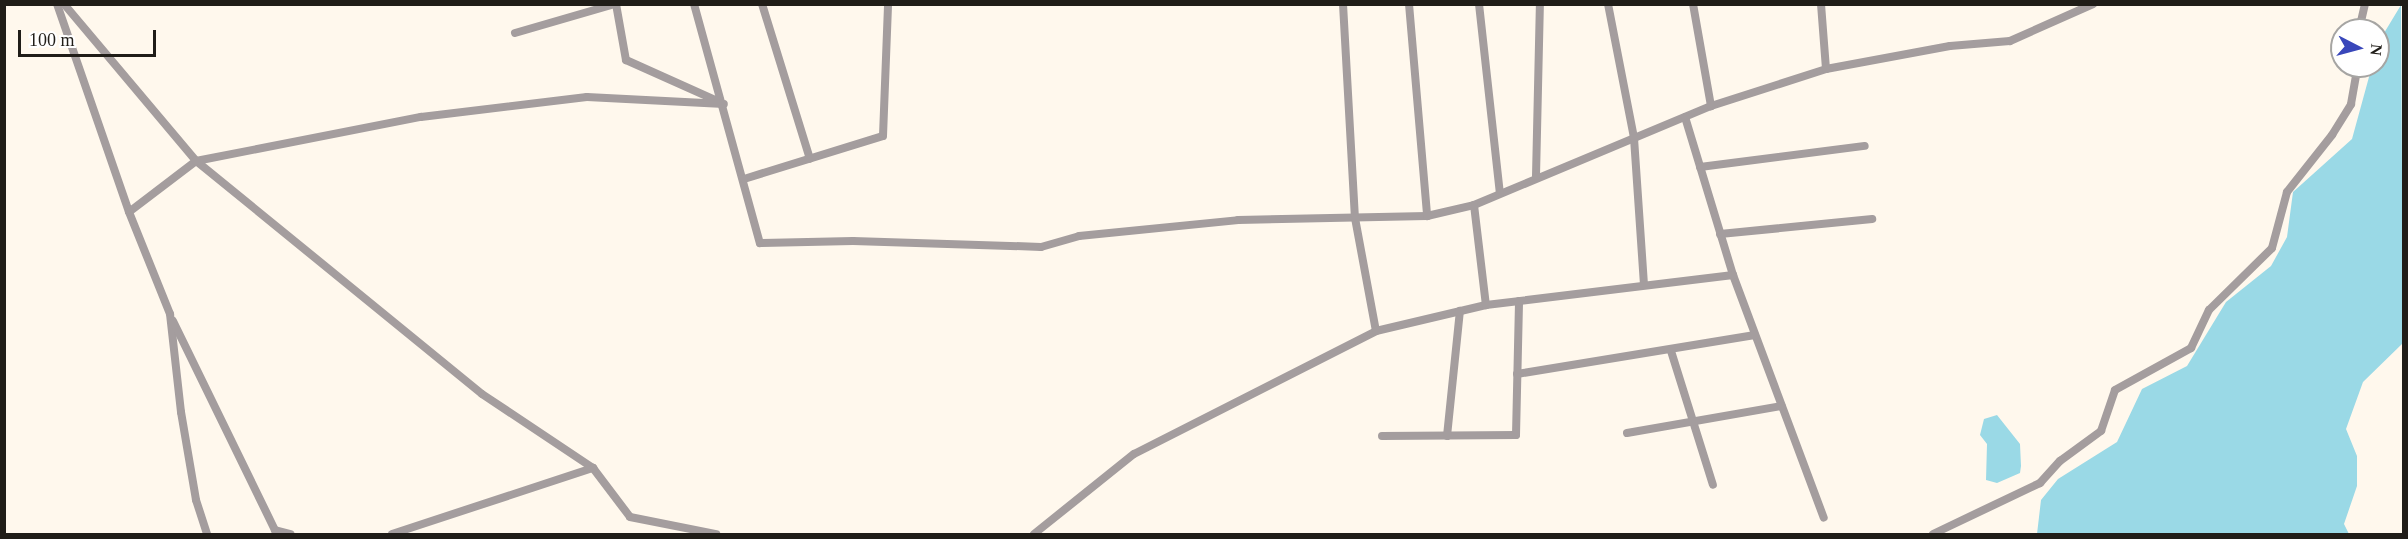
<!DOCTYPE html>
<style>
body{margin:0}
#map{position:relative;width:2408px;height:539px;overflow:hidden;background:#fff8ed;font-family:"Times New Roman",serif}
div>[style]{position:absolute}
.water>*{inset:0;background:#9ad9e6}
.minor>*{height:8px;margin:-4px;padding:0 4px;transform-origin:4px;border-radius:4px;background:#a49d9e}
span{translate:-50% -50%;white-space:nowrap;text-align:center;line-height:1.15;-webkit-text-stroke:6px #fff;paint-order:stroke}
.frame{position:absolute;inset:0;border:6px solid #201d18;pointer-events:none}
.north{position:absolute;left:2330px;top:18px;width:60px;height:60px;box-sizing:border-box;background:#fff;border:2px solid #a6a5a3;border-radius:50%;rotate:96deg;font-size:16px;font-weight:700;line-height:24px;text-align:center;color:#201d18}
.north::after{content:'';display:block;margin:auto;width:21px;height:27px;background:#3947ba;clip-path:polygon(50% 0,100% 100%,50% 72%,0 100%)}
.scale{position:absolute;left:18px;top:30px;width:138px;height:27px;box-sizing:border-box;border:3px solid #201d18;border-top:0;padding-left:8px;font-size:18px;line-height:21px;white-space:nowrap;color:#201d18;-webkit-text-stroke:4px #fff;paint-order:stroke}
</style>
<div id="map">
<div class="water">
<div style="clip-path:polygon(2401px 5px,2403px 343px,2363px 382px,2346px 429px,2357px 456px,2357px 486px,2344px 524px,2349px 534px,2037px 534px,2041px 500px,2058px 479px,2117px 442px,2142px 389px,2187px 366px,2226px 302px,2271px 266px,2287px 237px,2293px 192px,2352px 139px,2372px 66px,2378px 66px,2378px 43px)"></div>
<div style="clip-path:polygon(1997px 415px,2020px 444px,2021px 466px,2020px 473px,1997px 483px,1986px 480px,1987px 444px,1980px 435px,1984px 419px)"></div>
</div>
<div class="minor">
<div style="left:57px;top:4px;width:220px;rotate:70.9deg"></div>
<div style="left:129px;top:212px;width:110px;rotate:68.1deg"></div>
<div style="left:170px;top:314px;width:99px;rotate:83.6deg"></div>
<div style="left:181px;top:412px;width:89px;rotate:80.3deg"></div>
<div style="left:196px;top:500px;width:36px;rotate:72deg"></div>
<div style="left:64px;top:4px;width:205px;rotate:49.9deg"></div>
<div style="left:196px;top:161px;width:84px;rotate:142.7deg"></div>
<div style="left:616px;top:4px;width:57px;rotate:79.9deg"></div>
<div style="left:626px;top:60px;width:103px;rotate:24.1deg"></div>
<div style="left:694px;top:4px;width:248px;rotate:74.6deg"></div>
<div style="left:760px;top:243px;width:93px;rotate:-1.2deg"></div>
<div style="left:853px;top:241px;width:188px;rotate:1.8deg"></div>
<div style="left:1041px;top:247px;width:40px;rotate:-16deg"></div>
<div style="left:1079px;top:236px;width:160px;rotate:-5.7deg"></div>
<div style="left:1238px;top:220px;width:189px;rotate:-1.2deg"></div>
<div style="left:1427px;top:216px;width:48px;rotate:-13.2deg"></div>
<div style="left:1474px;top:205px;width:257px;rotate:-22.7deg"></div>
<div style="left:1711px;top:106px;width:121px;rotate:-17.8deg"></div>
<div style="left:1826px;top:69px;width:126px;rotate:-10.5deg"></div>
<div style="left:1950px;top:46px;width:60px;rotate:-4.8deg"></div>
<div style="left:2010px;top:41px;width:91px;rotate:-24deg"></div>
<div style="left:762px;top:4px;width:162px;rotate:72.8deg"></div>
<div style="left:1343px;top:4px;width:214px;rotate:86.8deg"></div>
<div style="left:1355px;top:218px;width:115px;rotate:79.5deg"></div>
<div style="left:1409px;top:4px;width:213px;rotate:85.1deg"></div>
<div style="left:1479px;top:4px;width:190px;rotate:83.7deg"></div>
<div style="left:1608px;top:4px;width:136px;rotate:79deg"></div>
<div style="left:1634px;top:138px;width:147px;rotate:86.1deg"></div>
<div style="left:1693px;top:4px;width:104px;rotate:80deg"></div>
<div style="left:1821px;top:4px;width:65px;rotate:85.6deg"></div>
<div style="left:2359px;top:30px;width:27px;rotate:-77deg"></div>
<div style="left:515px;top:33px;width:104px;rotate:-16.2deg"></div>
<div style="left:1685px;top:117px;width:165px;rotate:73.1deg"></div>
<div style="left:1733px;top:275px;width:259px;rotate:69.5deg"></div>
<div style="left:1700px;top:167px;width:166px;rotate:-7.3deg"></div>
<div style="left:1536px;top:176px;width:172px;rotate:-88.7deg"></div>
<div style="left:744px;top:179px;width:145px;rotate:-17.2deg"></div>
<div style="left:883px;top:136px;width:132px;rotate:-87.8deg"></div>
<div style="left:1474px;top:205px;width:101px;rotate:83.2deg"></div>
<div style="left:1720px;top:234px;width:153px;rotate:-5.6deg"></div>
<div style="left:173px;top:321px;width:233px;rotate:64deg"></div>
<div style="left:275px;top:530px;width:16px;rotate:15deg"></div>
<div style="left:1671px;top:351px;width:140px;rotate:72.6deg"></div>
<div style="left:1517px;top:374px;width:241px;rotate:-9.3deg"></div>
<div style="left:1627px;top:433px;width:157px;rotate:-9.9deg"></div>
<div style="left:1382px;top:436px;width:134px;rotate:-0.4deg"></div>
<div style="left:1516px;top:435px;width:134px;rotate:-88.7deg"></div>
<div style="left:1447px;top:436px;width:126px;rotate:-84.1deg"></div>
<div style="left:593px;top:468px;width:133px;rotate:-146.3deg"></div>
<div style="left:482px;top:394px;width:369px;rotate:-140.8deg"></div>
<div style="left:196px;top:161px;width:229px;rotate:-11.1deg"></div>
<div style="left:421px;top:117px;width:167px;rotate:-6.9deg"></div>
<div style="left:587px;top:97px;width:137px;rotate:2.9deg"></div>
<div style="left:392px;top:534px;width:212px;rotate:-18.2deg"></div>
<div style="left:593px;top:468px;width:61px;rotate:52.9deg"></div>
<div style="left:630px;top:517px;width:88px;rotate:11.2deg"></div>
<div style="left:1034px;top:534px;width:128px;rotate:-38.7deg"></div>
<div style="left:1134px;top:454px;width:271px;rotate:-26.9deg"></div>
<div style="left:1376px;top:331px;width:113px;rotate:-13.3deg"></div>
<div style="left:1486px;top:305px;width:249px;rotate:-6.9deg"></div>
<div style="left:1933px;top:534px;width:119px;rotate:-25.5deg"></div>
<div style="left:2040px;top:483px;width:30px;rotate:-48deg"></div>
<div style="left:2060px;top:461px;width:51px;rotate:-36.2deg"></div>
<div style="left:2101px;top:431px;width:43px;rotate:-71.1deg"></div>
<div style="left:2115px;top:390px;width:87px;rotate:-28.9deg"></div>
<div style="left:2191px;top:348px;width:42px;rotate:-64.7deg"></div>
<div style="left:2209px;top:310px;width:88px;rotate:-44.5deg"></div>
<div style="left:2272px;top:248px;width:58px;rotate:-75deg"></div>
<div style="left:2287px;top:192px;width:73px;rotate:-51.7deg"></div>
<div style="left:2332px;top:135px;width:36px;rotate:-58deg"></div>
<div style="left:2351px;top:104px;width:39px;rotate:-80deg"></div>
</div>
<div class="frame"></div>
<div class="north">N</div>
<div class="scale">100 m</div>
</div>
